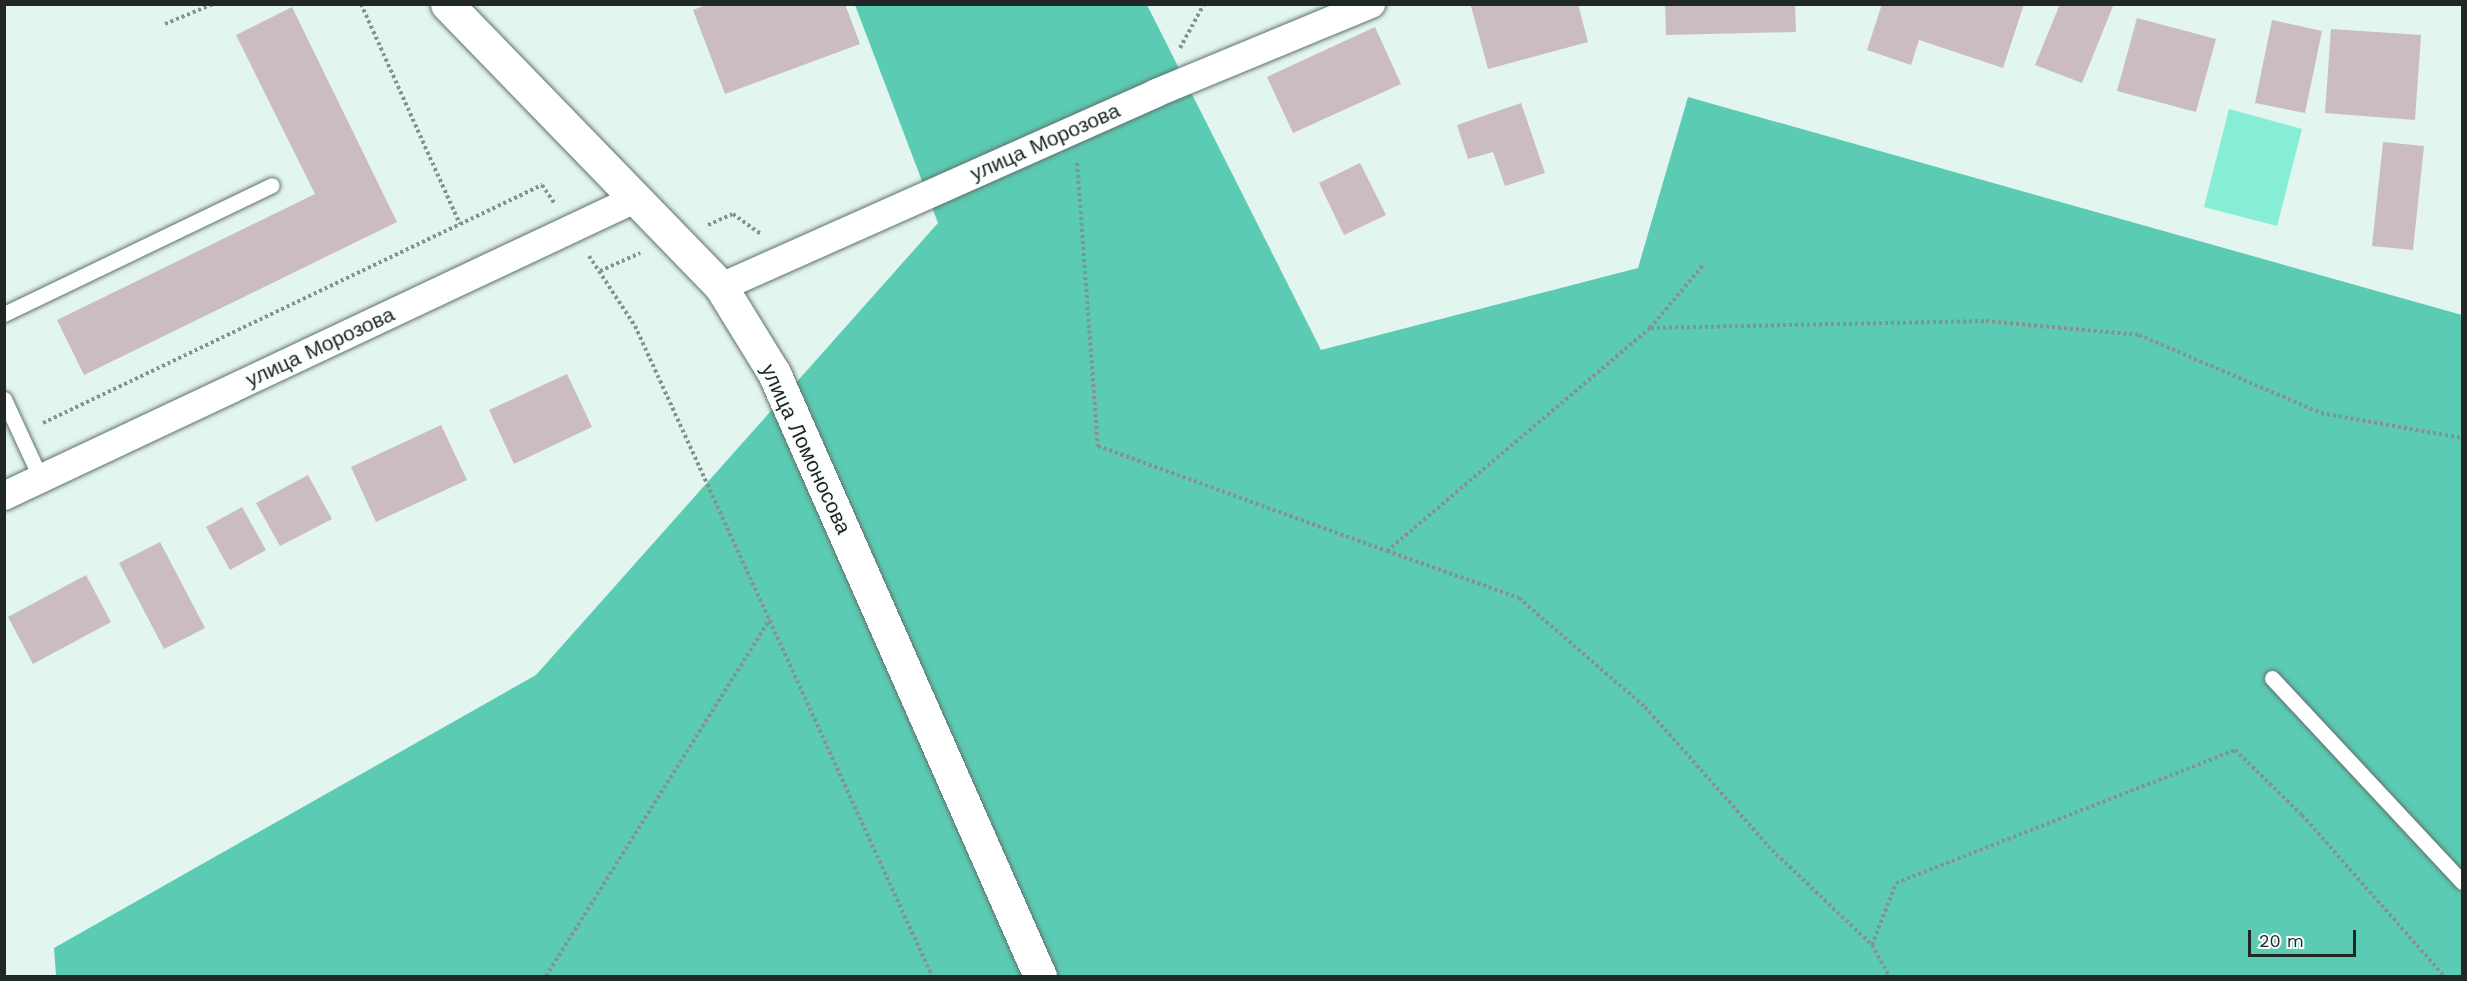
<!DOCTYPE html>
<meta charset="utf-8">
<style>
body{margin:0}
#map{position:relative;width:2467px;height:981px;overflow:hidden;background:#e2f5ef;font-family:"Work Sans",sans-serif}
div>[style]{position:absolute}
.green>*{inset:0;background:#86eed5}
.forest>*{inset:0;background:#5ccbb3}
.building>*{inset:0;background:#cbbcc4}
.path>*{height:4px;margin-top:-2px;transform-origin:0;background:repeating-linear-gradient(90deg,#85928e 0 3px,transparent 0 6px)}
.roads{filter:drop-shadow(0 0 2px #60706c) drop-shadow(0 0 2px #60706c)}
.service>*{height:15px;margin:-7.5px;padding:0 7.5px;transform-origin:7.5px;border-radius:7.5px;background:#fff}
.minor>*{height:28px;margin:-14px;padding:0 14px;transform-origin:14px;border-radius:14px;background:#fff}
.secondary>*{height:33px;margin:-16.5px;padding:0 16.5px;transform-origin:16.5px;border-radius:16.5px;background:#fff}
span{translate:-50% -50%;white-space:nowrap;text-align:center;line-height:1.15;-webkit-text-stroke:4.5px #f8fffd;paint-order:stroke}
.street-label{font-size:21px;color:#212725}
.frame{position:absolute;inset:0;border:6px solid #212725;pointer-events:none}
.scale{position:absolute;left:2248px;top:930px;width:108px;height:27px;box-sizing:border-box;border:3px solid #212725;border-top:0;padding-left:8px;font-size:18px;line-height:21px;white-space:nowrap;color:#212725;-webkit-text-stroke:4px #f8fffd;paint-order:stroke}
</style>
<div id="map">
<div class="green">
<div style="clip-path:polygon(2229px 109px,2302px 129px,2277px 226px,2204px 207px)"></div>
</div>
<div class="forest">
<div style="clip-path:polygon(855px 5px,1147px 5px,1321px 350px,1638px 268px,1688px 97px,2462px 315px,2462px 976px,56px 976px,54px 948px,536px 675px,938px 223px)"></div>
</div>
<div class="building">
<div style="clip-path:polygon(709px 4px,845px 4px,860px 44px,725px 94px,693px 10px)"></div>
<div style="clip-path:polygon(1475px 4px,1578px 4px,1588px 42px,1488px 69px,1471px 6px)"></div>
<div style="clip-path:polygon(1665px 4px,1795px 4px,1796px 32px,1666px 35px)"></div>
<div style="clip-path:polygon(1882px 4px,2024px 4px,2003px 68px,1919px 40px,1911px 65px,1867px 50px)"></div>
<div style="clip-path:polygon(2060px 4px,2113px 6px,2082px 83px,2035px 65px)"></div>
<div style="clip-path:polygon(292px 7px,397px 222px,84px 375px,57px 320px,315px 194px,236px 35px)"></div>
<div style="clip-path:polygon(2137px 18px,2216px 39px,2196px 112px,2117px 91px)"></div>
<div style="clip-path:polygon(2272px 20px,2322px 31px,2305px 113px,2255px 103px)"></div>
<div style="clip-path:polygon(1375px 27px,1401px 84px,1293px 133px,1267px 77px)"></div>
<div style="clip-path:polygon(2331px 29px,2421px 35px,2415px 120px,2325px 113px)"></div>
<div style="clip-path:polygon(1521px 103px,1545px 173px,1505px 186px,1493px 152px,1468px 159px,1457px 125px)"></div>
<div style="clip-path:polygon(2383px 142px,2424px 146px,2413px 250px,2372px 246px)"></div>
<div style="clip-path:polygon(1360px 163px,1386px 215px,1344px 235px,1319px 183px)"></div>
<div style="clip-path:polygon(567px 374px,592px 427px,514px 464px,489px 410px)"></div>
<div style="clip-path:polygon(441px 425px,467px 480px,376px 522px,351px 467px)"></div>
<div style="clip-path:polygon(308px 475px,332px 519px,280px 546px,256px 503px)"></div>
<div style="clip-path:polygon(242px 507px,266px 550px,230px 570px,206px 527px)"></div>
<div style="clip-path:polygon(160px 542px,205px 628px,164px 649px,119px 563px)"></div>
<div style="clip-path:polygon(86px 575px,111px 622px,33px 664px,8px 617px)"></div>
</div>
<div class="path">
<div style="left:361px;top:4px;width:241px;rotate:65.8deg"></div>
<div style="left:165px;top:24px;width:52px;rotate:-22.6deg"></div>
<div style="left:1180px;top:48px;width:50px;rotate:-61.4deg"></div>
<div style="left:1077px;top:163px;width:284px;rotate:85.8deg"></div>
<div style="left:1098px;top:446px;width:307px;rotate:20deg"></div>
<div style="left:1387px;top:551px;width:345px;rotate:-40.3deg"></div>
<div style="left:1650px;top:328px;width:84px;rotate:-49.8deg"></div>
<div style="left:708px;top:225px;width:27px;rotate:-24deg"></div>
<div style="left:733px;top:214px;width:34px;rotate:36deg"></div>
<div style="left:589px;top:256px;width:84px;rotate:56.7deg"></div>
<div style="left:635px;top:326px;width:715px;rotate:65.44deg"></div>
<div style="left:600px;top:271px;width:44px;rotate:-24.2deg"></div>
<div style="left:1651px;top:328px;width:335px;rotate:-1.2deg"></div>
<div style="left:1986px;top:321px;width:154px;rotate:5.2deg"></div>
<div style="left:2139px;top:335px;width:198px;rotate:23.2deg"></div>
<div style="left:2321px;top:413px;width:143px;rotate:10.1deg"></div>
<div style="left:43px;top:423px;width:553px;rotate:-25.5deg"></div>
<div style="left:542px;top:185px;width:22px;rotate:56deg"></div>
<div style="left:1387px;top:551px;width:140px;rotate:19.6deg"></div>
<div style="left:1519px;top:598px;width:167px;rotate:40.9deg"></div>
<div style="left:1645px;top:707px;width:191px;rotate:48.4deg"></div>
<div style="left:1772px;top:850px;width:138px;rotate:43.5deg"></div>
<div style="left:1872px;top:945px;width:35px;rotate:61deg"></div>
<div style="left:1872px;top:945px;width:66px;rotate:-68.8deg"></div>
<div style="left:1896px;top:883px;width:364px;rotate:-21.4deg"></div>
<div style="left:2235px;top:750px;width:93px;rotate:44.1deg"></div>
<div style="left:2302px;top:815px;width:215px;rotate:48.6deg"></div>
<div style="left:546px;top:976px;width:421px;rotate:-57.9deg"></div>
</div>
<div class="roads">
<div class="service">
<div style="left:4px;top:314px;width:297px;rotate:-25.7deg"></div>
<div style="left:4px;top:399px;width:88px;rotate:65.2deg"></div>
<div style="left:2272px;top:678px;width:279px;rotate:47deg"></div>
</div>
<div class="minor">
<div style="left:721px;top:287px;width:476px;rotate:-24deg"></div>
<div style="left:1156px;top:93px;width:233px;rotate:-22.5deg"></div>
<div style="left:4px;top:496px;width:697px;rotate:-25.21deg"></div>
</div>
<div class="secondary">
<div style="left:447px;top:4px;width:394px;rotate:45.9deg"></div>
<div style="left:721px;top:287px;width:101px;rotate:58.4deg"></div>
<div style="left:774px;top:373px;width:659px;rotate:66.2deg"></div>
</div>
</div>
<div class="street-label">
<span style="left:1045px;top:142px;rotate:-24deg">улица Морозова</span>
<span style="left:320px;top:347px;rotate:-25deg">улица Морозова</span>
<span style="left:806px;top:449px;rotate:65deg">улица Ломоносова</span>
</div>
<div class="frame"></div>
<div class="scale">20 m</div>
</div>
